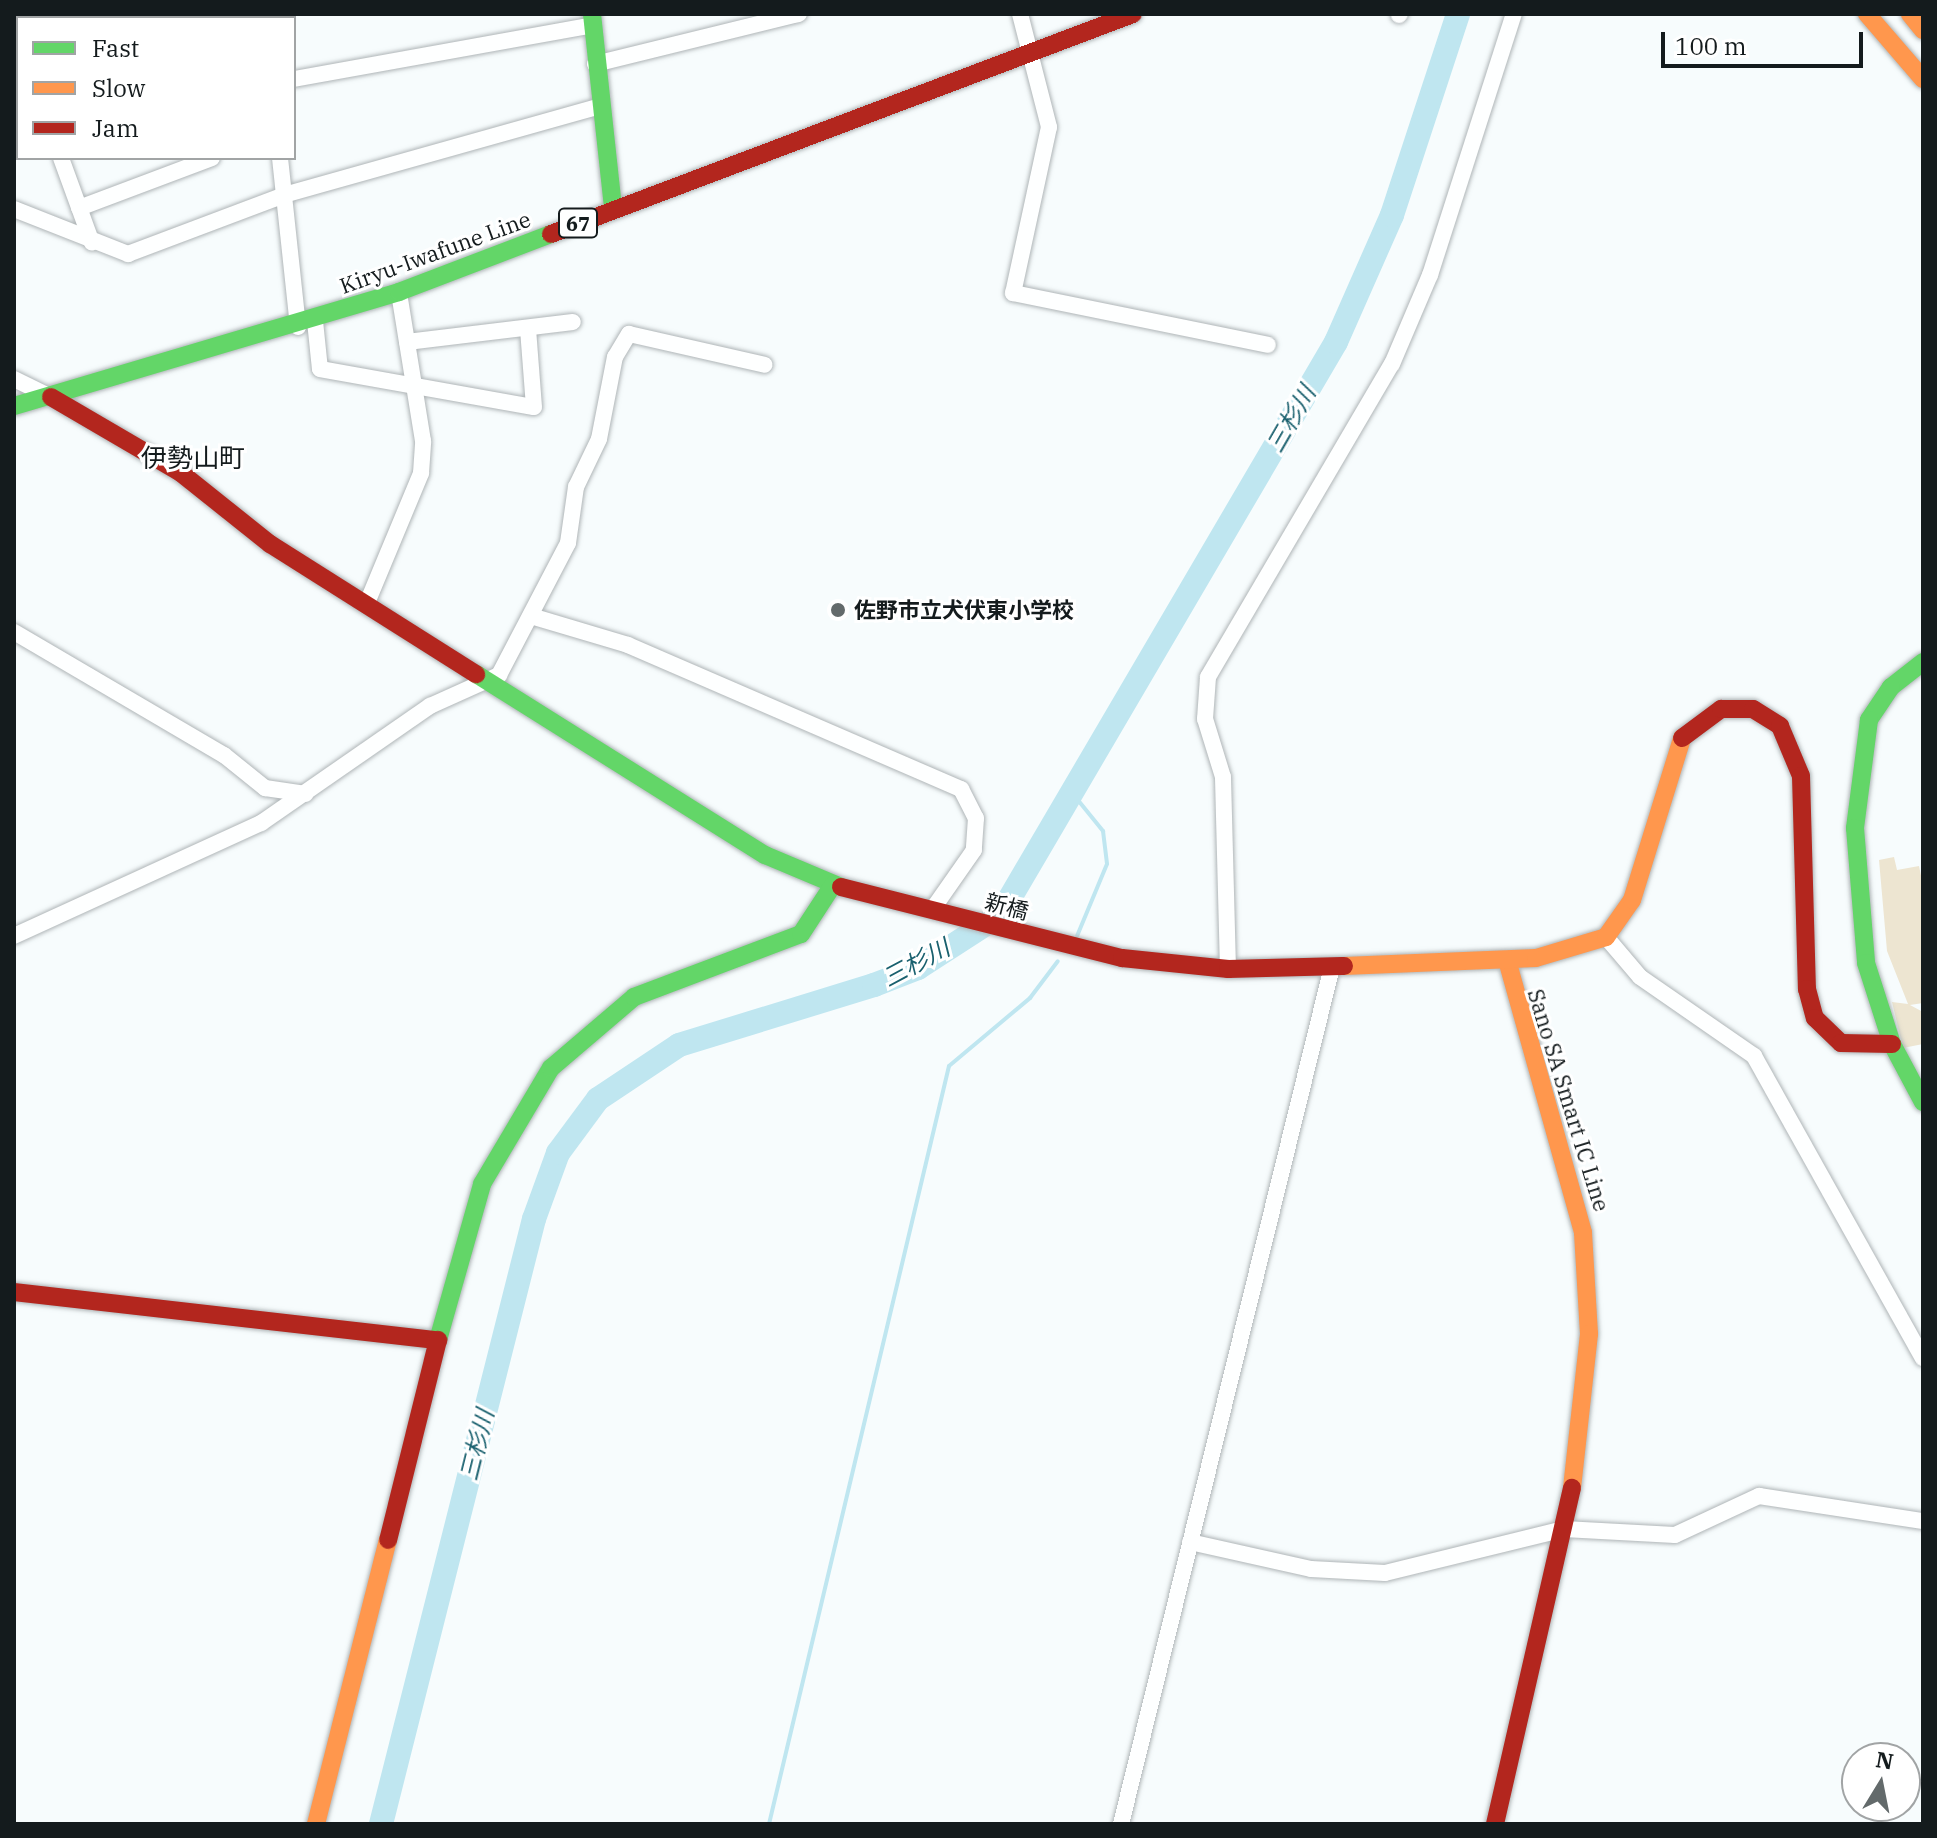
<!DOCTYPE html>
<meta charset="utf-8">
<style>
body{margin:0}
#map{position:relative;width:1937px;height:1838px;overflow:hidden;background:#f7fcfd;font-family:"IBM Plex Serif","Noto Sans JP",serif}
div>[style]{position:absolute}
.green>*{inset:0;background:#ede5d1}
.stream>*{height:4px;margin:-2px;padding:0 2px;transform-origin:2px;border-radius:2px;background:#bfe6f0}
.river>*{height:24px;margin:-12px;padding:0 12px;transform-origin:12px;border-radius:12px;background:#bfe6f0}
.roads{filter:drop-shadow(0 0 2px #afb5b7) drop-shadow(0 0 2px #afb5b7)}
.street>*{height:16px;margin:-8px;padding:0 8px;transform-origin:8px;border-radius:8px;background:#feffff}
.fast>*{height:18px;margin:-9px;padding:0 9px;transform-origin:9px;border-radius:9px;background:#63d668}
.slow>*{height:18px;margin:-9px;padding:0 9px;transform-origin:9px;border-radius:9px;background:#ff974d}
.jam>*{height:18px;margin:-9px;padding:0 9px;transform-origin:9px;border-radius:9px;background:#b3261e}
.dots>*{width:22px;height:22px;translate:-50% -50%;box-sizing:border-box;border:4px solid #fff;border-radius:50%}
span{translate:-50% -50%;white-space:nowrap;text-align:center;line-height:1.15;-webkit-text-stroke:6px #fff;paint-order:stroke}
.shield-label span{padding:2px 6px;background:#fff;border:2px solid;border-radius:6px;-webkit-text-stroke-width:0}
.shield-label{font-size:20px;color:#141b1d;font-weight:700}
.street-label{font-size:22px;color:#141b1d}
.poi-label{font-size:22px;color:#141b1d;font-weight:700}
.left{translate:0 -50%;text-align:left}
.water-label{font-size:24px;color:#19606e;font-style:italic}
.quarter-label{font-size:26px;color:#141b1d}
.frame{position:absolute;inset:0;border:16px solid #141b1d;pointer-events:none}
.legend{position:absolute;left:16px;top:16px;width:280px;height:144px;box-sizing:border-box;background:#fff;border:2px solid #a1a4a5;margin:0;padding:10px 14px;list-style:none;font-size:24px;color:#141b1d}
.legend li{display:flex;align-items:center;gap:16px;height:40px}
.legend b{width:40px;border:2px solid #a1a4a5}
.north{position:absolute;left:1841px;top:1742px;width:80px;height:80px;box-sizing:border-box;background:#fff;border:2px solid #a1a4a5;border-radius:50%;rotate:10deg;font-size:22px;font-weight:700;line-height:32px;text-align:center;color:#141b1d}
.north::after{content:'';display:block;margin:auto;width:28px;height:36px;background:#636a6b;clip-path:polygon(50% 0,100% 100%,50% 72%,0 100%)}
.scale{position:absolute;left:1661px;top:32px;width:202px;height:36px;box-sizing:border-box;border:4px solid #141b1d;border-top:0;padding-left:10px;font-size:24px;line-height:28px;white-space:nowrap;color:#141b1d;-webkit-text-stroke:6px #fff;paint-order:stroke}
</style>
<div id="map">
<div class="green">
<div style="clip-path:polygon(1894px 857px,1897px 870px,1919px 866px,1923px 885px,1923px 1003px,1910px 1005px,1923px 1012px,1923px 1044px,1903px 1048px,1892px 1002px,1908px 1004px,1887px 951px,1879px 860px)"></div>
</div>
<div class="stream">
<div style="left:1073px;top:794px;width:48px;rotate:51deg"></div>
<div style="left:1103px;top:831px;width:33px;rotate:83deg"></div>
<div style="left:1107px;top:864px;width:78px;rotate:112.6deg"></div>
<div style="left:769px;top:1824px;width:779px;rotate:-76.64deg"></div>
<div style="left:949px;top:1066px;width:106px;rotate:-40deg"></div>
<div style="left:1030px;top:998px;width:46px;rotate:-52.9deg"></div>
</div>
<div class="river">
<div style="left:381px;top:1824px;width:624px;rotate:-75.81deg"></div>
<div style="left:534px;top:1219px;width:70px;rotate:-70deg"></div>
<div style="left:558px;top:1153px;width:67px;rotate:-53.5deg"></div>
<div style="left:598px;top:1099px;width:97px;rotate:-33.7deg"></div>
<div style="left:679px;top:1045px;width:204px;rotate:-17.1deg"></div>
<div style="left:874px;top:985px;width:47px;rotate:-21.1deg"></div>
<div style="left:918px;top:968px;width:98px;rotate:-32.9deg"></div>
<div style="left:1000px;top:915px;width:664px;rotate:-59.61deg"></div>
<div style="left:1336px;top:342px;width:139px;rotate:-66.2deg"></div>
<div style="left:1392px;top:215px;width:212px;rotate:-71.8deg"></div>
</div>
<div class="roads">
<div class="street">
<div style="left:266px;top:14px;width:4px;rotate:90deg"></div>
<div style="left:1020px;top:14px;width:117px;rotate:75.6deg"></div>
<div style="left:1049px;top:127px;width:170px;rotate:102.2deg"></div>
<div style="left:1013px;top:293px;width:260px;rotate:11.5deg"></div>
<div style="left:1399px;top:15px;width:1px;rotate:-45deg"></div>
<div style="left:52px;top:18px;width:37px;rotate:-6deg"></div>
<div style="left:14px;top:22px;width:4px"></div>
<div style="left:595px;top:64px;width:210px;rotate:-13.8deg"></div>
<div style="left:294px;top:79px;width:304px;rotate:-10.2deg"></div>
<div style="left:14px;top:124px;width:4px;rotate:-14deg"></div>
<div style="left:61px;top:158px;width:90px;rotate:70deg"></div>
<div style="left:280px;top:158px;width:170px;rotate:83.9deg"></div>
<div style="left:79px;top:208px;width:142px;rotate:-20.6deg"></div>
<div style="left:14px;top:209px;width:123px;rotate:21.5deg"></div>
<div style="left:128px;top:254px;width:167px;rotate:-20.7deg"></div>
<div style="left:284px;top:195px;width:326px;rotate:-15.7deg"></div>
<div style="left:315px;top:321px;width:48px;rotate:84.1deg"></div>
<div style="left:320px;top:369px;width:217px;rotate:10.1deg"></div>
<div style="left:534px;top:407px;width:78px;rotate:-94.4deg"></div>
<div style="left:407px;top:342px;width:167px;rotate:-6.9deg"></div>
<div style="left:14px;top:379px;width:39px;rotate:26deg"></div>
<div style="left:367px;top:603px;width:141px;rotate:-67.4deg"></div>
<div style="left:421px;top:473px;width:32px;rotate:-86deg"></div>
<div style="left:423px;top:441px;width:151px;rotate:-99.2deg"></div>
<div style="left:531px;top:616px;width:101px;rotate:16.6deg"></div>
<div style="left:628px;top:645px;width:363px;rotate:23.4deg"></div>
<div style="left:961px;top:789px;width:33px;rotate:63deg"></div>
<div style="left:976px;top:818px;width:32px;rotate:94deg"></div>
<div style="left:974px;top:850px;width:73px;rotate:125deg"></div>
<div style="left:14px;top:632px;width:243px;rotate:30.4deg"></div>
<div style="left:224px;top:755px;width:53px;rotate:38.8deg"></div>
<div style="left:265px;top:788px;width:41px;rotate:8.3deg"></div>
<div style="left:14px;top:936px;width:272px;rotate:-24.6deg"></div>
<div style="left:261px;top:823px;width:206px;rotate:-34.7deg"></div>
<div style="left:430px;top:706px;width:76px;rotate:-24.2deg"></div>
<div style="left:499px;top:675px;width:149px;rotate:-62.4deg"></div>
<div style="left:568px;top:543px;width:57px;rotate:-81.9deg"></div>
<div style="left:576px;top:487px;width:53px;rotate:-64.4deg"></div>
<div style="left:599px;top:439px;width:84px;rotate:-79deg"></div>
<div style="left:615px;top:357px;width:27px;rotate:-59deg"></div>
<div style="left:629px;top:334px;width:139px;rotate:12.8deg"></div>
<div style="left:1606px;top:937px;width:52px;rotate:49.6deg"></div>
<div style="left:1640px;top:977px;width:139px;rotate:34.7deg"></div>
<div style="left:1754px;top:1056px;width:346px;rotate:60.8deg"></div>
<div style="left:1228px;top:969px;width:192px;rotate:-91.5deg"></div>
<div style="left:1223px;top:777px;width:61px;rotate:-107.2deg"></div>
<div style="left:1205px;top:719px;width:42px;rotate:-85.9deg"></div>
<div style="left:1208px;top:677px;width:363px;rotate:-59.6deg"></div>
<div style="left:1392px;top:364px;width:97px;rotate:-66.9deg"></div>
<div style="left:1430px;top:275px;width:274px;rotate:-72.2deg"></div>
<div style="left:1190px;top:1542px;width:124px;rotate:12.6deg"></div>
<div style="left:1311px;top:1569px;width:74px;rotate:3.1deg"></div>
<div style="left:1385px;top:1573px;width:184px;rotate:-13.8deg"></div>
<div style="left:1564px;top:1529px;width:111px;rotate:3.1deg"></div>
<div style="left:1675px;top:1535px;width:93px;rotate:-24.9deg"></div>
<div style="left:1759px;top:1496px;width:166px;rotate:8.7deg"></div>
<div style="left:1121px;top:1824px;width:883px;rotate:-76.17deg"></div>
</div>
<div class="fast">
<div style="left:592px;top:14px;width:195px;rotate:83.8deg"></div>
<div style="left:14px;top:406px;width:402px;rotate:-16.5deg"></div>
<div style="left:399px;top:292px;width:163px;rotate:-20.9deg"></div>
<div style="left:1923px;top:662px;width:41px;rotate:142deg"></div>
<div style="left:1891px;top:687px;width:40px;rotate:124deg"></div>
<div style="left:1869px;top:720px;width:109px;rotate:97.4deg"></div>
<div style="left:1855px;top:828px;width:135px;rotate:85.3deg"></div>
<div style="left:1866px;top:963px;width:85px;rotate:72.2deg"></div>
<div style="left:1892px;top:1044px;width:66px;rotate:61.9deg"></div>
<div style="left:476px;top:674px;width:341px;rotate:32.1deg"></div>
<div style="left:765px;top:855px;width:82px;rotate:22.8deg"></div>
<div style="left:438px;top:1340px;width:162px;rotate:-74.2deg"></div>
<div style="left:482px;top:1184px;width:135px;rotate:-59.3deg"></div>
<div style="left:551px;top:1068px;width:109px;rotate:-40.5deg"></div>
<div style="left:634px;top:997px;width:178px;rotate:-20.7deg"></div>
<div style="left:801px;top:934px;width:59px;rotate:-56.9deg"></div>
</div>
<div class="slow">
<div style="left:1867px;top:14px;width:86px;rotate:49.3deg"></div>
<div style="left:1910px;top:14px;width:21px;rotate:51deg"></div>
<div style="left:1507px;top:960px;width:283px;rotate:74.4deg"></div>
<div style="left:1583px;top:1233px;width:101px;rotate:86.6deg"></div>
<div style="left:1589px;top:1334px;width:155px;rotate:96.3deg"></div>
<div style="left:1344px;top:966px;width:192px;rotate:-2.4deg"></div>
<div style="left:1536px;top:958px;width:73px;rotate:-16.7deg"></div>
<div style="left:1606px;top:937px;width:45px;rotate:-54.9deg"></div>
<div style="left:1632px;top:900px;width:170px;rotate:-72.8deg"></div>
<div style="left:316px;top:1824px;width:293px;rotate:-75.8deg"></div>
</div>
<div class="jam">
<div style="left:551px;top:234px;width:622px;rotate:-20.71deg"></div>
<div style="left:51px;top:397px;width:151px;rotate:30.3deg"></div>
<div style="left:181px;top:473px;width:114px;rotate:38.6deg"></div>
<div style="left:270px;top:544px;width:244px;rotate:32.3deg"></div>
<div style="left:1682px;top:738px;width:49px;rotate:-36.6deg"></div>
<div style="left:1721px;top:709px;width:32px"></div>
<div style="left:1753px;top:709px;width:32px;rotate:32deg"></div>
<div style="left:1780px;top:726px;width:54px;rotate:67.2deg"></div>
<div style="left:1801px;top:776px;width:213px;rotate:88.4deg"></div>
<div style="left:1807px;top:989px;width:30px;rotate:75deg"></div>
<div style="left:1815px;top:1018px;width:36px;rotate:44deg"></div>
<div style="left:1841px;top:1043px;width:51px;rotate:1.1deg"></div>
<div style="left:841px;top:887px;width:290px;rotate:14.2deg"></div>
<div style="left:1122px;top:958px;width:107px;rotate:5.9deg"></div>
<div style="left:1228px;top:969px;width:116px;rotate:-1.5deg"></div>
<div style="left:14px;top:1292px;width:427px;rotate:6.5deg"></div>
<div style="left:438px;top:1340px;width:206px;rotate:104deg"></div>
<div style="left:1495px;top:1824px;width:345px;rotate:-77.1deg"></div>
</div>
</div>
<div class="dots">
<div style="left:838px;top:610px;background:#636a6b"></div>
</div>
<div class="shield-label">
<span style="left:578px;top:223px">67</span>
</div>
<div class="street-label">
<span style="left:435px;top:252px;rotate:-20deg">Kiryu-Iwafune Line</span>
<span style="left:1007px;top:906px;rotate:15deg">新橋</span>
<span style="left:1569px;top:1100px;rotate:73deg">Sano SA Smart IC Line</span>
</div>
<div class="poi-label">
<span class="left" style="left:854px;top:610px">佐野市立犬伏東小学校</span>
</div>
<div class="water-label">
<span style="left:1291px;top:419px;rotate:-60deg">三杉川</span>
<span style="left:916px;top:963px;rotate:-28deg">三杉川</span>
<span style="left:477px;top:1445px;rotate:-76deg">三杉川</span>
</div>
<div class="quarter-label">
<span style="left:193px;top:458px">伊勢山町</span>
</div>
<div class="frame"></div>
<ul class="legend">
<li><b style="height:10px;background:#63d668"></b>Fast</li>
<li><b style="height:10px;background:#ff974d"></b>Slow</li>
<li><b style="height:10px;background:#b3261e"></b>Jam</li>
</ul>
<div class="north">N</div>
<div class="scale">100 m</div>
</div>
